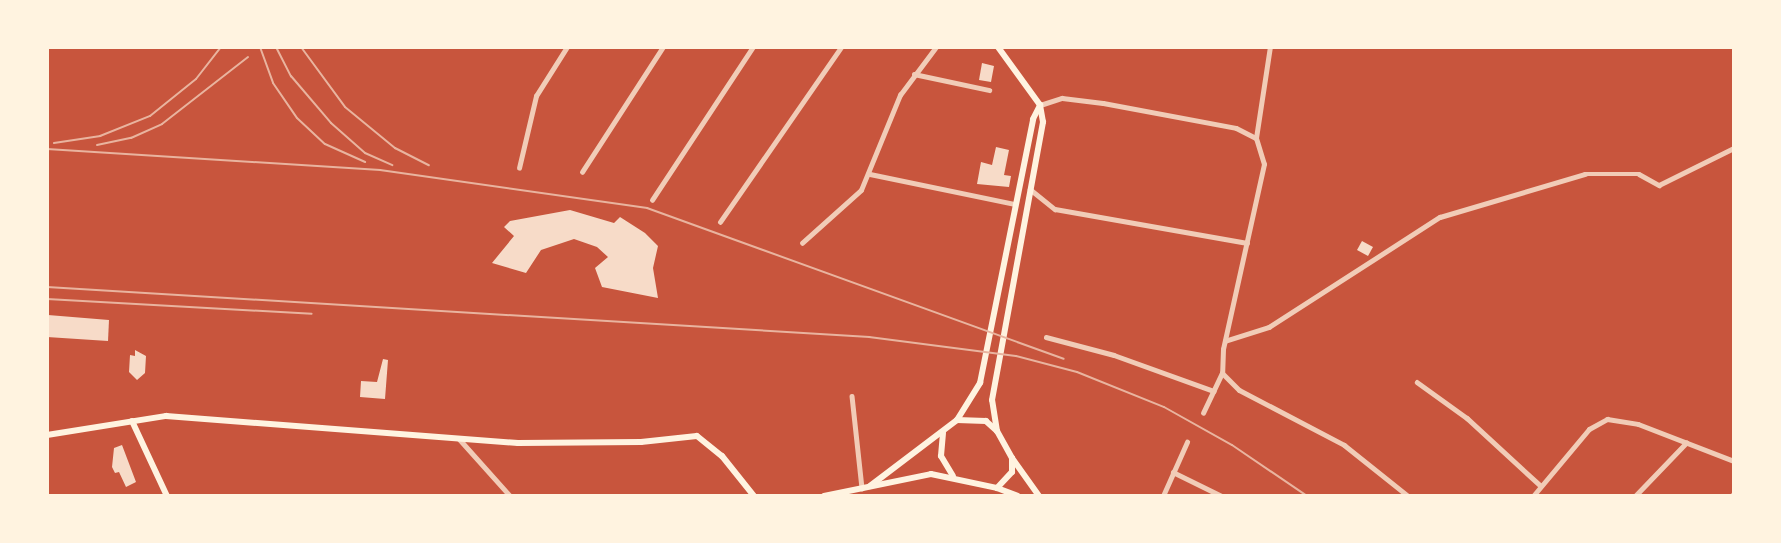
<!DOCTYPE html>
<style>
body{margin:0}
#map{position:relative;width:1781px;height:543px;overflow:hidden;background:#c8553d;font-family:"IBM Plex Sans",sans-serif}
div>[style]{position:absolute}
.building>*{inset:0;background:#f7dbc8}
.minor>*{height:4.5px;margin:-2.25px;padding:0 2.25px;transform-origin:2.25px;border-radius:2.25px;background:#f1ccb7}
.tertiary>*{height:5px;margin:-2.5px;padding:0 2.5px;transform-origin:2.5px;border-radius:2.5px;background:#f1ccb7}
.secondary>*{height:6px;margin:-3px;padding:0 3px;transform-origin:3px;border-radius:3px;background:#fff3e0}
.primary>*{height:6px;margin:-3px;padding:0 3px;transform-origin:3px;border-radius:3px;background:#fff3e0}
.rail>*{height:2px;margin:-1px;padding:0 1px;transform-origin:1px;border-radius:1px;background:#e9b49f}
span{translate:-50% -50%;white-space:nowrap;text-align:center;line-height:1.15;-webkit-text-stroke:7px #fff3e0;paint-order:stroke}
.frame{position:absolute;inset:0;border:49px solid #fff3e0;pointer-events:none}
</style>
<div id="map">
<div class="building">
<div style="clip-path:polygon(982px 63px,994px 66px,991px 82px,979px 80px)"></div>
<div style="clip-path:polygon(996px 147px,1009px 150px,1004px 175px,1011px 176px,1009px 187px,977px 184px,981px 162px,992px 165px)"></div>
<div style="clip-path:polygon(570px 210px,614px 223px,620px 217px,645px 233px,658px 246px,653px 268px,658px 298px,602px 287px,595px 268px,608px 257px,597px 247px,574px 239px,541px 250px,526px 273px,492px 263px,514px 236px,504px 227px,510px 221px)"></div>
<div style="clip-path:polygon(1362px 241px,1373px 247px,1368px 256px,1357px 250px)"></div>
<div style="clip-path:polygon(48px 315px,109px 320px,108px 341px,47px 337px)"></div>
<div style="clip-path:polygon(135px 350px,146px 356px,145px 373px,137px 380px,129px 372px,130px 355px,135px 356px)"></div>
<div style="clip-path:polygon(383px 359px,388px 360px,385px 399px,360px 397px,361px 381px,377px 382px)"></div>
<div style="clip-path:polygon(122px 445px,136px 482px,126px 487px,119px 472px,115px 473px,112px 467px,114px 448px)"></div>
</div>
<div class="minor">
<div style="left:914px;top:74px;width:77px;rotate:12deg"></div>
<div style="left:1256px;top:138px;width:92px;rotate:-81.3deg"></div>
<div style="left:519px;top:168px;width:74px;rotate:-76.7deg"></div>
<div style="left:536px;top:96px;width:58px;rotate:-57.7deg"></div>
<div style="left:582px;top:172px;width:149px;rotate:-57.1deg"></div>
<div style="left:870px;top:174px;width:148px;rotate:11.7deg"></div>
<div style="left:1030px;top:189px;width:32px;rotate:39deg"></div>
<div style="left:1055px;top:209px;width:195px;rotate:10deg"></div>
<div style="left:652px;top:200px;width:183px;rotate:-56.6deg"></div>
<div style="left:720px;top:222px;width:213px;rotate:-55.3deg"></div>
<div style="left:802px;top:243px;width:79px;rotate:-41.9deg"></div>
<div style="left:861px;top:190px;width:103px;rotate:-67.7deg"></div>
<div style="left:900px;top:95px;width:60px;rotate:-53.1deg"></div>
<div style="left:1046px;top:337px;width:70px;rotate:14.8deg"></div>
<div style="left:1114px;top:355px;width:106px;rotate:19.8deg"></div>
<div style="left:1225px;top:341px;width:46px;rotate:-17.7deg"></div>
<div style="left:1269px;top:327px;width:203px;rotate:-32.8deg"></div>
<div style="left:1440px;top:217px;width:151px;rotate:-16.5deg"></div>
<div style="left:1585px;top:174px;width:54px"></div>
<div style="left:1639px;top:174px;width:23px;rotate:29deg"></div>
<div style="left:1659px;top:185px;width:84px;rotate:-26.3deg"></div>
<div style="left:1417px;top:382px;width:62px;rotate:35.8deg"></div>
<div style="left:1467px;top:418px;width:100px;rotate:42.6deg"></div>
<div style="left:852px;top:396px;width:93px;rotate:83.8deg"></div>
<div style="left:1203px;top:413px;width:44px;rotate:-64.6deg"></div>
<div style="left:1173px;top:472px;width:55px;rotate:26.1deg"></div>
<div style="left:1163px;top:496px;width:59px;rotate:-66deg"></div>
<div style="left:1635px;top:496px;width:74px;rotate:-46.1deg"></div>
<div style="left:1732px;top:496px;width:4px;rotate:-56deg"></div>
</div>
<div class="tertiary">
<div style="left:1040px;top:105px;width:23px;rotate:-18deg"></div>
<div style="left:1062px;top:98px;width:41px;rotate:7deg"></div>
<div style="left:1103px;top:103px;width:135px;rotate:10.6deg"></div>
<div style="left:1236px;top:128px;width:22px;rotate:27deg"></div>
<div style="left:1256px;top:138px;width:27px;rotate:73deg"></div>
<div style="left:1264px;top:164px;width:189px;rotate:102.5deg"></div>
<div style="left:1223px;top:349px;width:24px;rotate:92deg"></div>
<div style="left:1222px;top:373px;width:24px;rotate:45deg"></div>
<div style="left:1239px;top:390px;width:119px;rotate:27.6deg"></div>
<div style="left:1344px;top:445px;width:82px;rotate:38.6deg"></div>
<div style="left:459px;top:439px;width:76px;rotate:48.2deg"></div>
<div style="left:1533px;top:496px;width:87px;rotate:-50.1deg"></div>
<div style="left:1589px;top:429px;width:21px;rotate:-29deg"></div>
<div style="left:1607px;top:419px;width:31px;rotate:9deg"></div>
<div style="left:1638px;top:424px;width:103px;rotate:21.1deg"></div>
</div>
<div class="secondary">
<div style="left:132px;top:421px;width:83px;rotate:65deg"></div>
<div style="left:47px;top:435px;width:121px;rotate:-9.1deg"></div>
<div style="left:166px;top:416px;width:353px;rotate:4.4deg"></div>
<div style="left:518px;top:443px;width:123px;rotate:-0.5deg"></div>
<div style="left:641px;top:442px;width:56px;rotate:-6.1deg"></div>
<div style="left:697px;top:436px;width:32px;rotate:39deg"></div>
<div style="left:722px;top:456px;width:51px;rotate:51.3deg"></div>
<div style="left:1012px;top:458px;width:47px;rotate:54.6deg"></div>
<div style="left:997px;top:488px;width:22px;rotate:21deg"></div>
</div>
<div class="primary">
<div style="left:997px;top:431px;width:31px;rotate:-99deg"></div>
<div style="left:992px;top:400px;width:283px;rotate:-79.6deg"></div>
<div style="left:1043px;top:122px;width:17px;rotate:-100deg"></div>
<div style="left:1040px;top:105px;width:72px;rotate:-125.9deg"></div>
<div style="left:943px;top:433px;width:23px;rotate:95deg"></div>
<div style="left:941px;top:456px;width:23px;rotate:59deg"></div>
<div style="left:870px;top:486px;width:109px;rotate:-37.2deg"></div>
<div style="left:957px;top:420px;width:44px;rotate:-58.1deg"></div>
<div style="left:980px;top:383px;width:269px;rotate:-78.6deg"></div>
<div style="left:1033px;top:119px;width:16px;rotate:-63deg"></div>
<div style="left:824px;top:496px;width:109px;rotate:-11.6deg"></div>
<div style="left:931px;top:474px;width:67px;rotate:12deg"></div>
<div style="left:997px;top:488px;width:22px;rotate:-47deg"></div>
<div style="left:1012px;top:472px;width:14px;rotate:-90deg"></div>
<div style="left:1012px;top:458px;width:31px;rotate:-119deg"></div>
<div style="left:997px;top:431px;width:15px;rotate:-138deg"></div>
<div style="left:986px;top:421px;width:29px;rotate:-178deg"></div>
</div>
<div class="rail">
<div style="left:260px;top:47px;width:38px;rotate:70deg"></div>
<div style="left:273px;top:83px;width:42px;rotate:55.6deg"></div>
<div style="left:297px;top:118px;width:38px;rotate:43deg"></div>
<div style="left:325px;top:144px;width:44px;rotate:24.2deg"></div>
<div style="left:276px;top:47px;width:33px;rotate:63deg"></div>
<div style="left:291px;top:76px;width:62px;rotate:49.6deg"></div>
<div style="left:331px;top:123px;width:45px;rotate:41.4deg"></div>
<div style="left:365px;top:153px;width:30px;rotate:24deg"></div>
<div style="left:301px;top:47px;width:74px;rotate:53.7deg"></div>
<div style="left:345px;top:107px;width:65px;rotate:39.4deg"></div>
<div style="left:395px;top:148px;width:38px;rotate:27deg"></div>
<div style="left:54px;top:143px;width:47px;rotate:-8.7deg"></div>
<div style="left:100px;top:136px;width:54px;rotate:-21.8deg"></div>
<div style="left:150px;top:116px;width:59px;rotate:-38.8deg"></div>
<div style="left:196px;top:79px;width:41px;rotate:-52deg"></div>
<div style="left:97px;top:145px;width:35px;rotate:-12deg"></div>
<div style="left:131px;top:138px;width:34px;rotate:-24deg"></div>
<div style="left:162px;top:124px;width:109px;rotate:-37.9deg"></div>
<div style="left:47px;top:149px;width:334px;rotate:3.6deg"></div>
<div style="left:380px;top:170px;width:270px;rotate:8.1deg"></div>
<div style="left:647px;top:208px;width:443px;rotate:19.9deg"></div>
<div style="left:47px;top:287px;width:824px;rotate:3.48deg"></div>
<div style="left:869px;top:337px;width:148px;rotate:7.4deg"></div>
<div style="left:1016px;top:356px;width:63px;rotate:14.7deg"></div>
<div style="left:1077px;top:372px;width:94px;rotate:21.9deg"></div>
<div style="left:1164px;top:407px;width:78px;rotate:29.2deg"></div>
<div style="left:1232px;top:445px;width:91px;rotate:34.2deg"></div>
<div style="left:47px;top:299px;width:265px;rotate:3.2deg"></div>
</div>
<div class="frame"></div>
</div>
